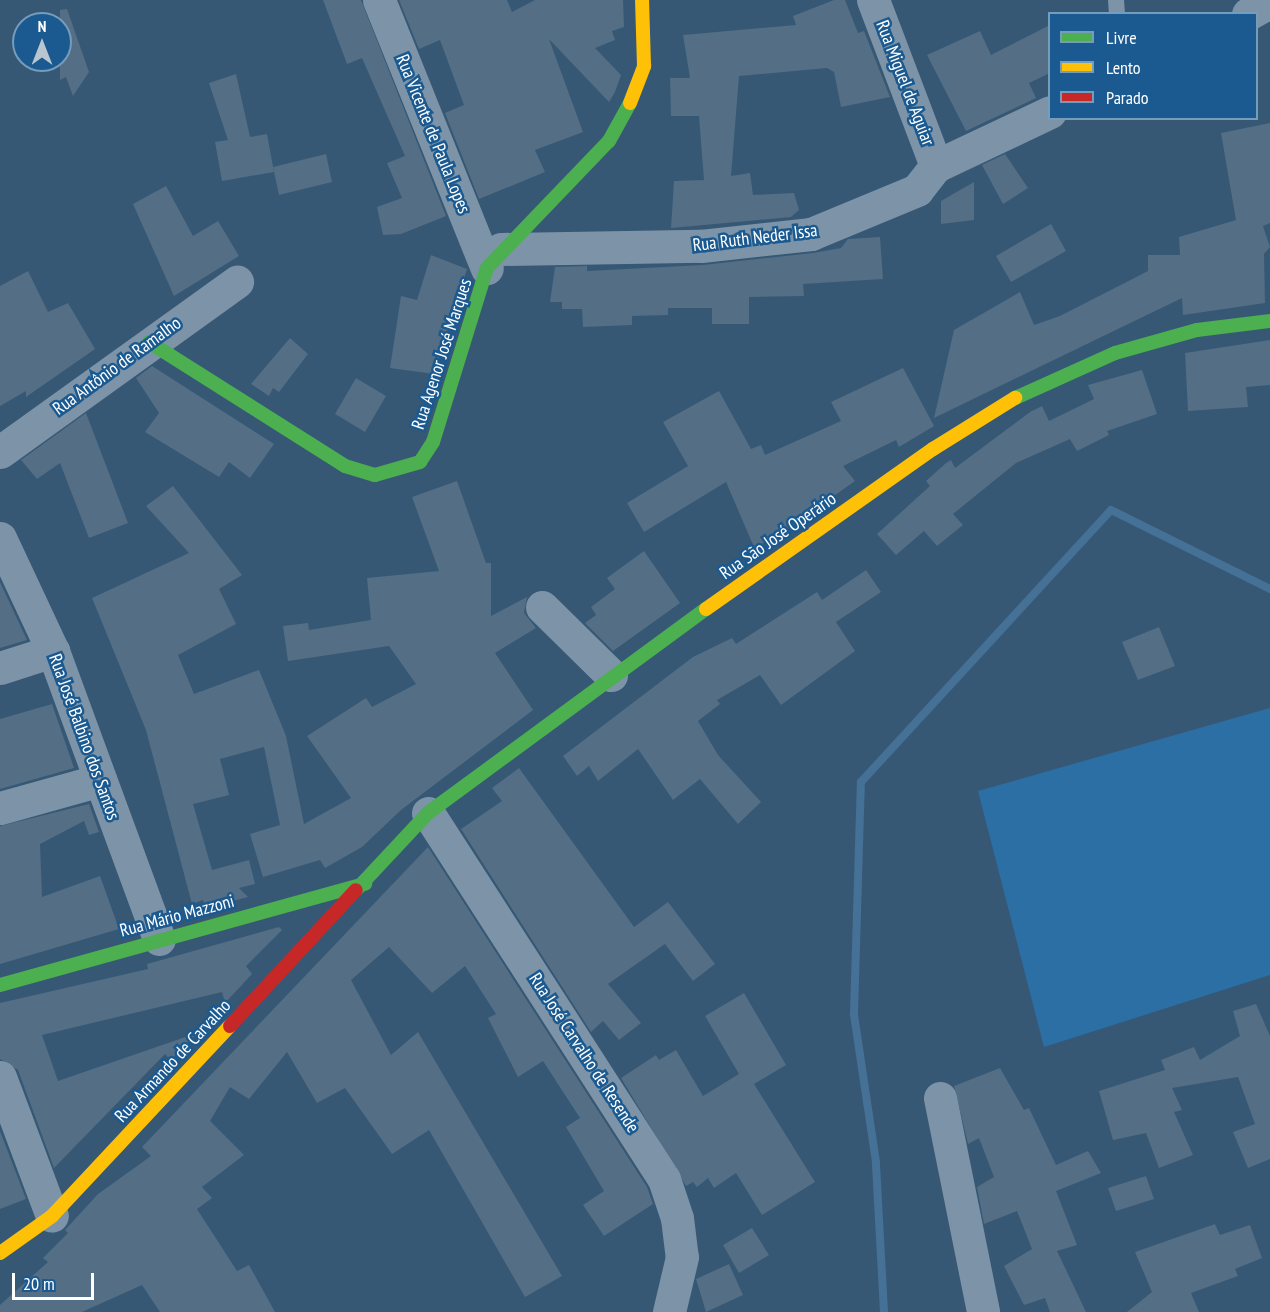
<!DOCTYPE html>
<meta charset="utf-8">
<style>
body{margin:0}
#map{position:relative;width:1270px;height:1312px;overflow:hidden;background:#365875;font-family:"PT Sans Narrow",sans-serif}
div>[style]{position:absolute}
.green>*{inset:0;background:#2c6fa5}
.stream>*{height:8px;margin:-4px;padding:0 4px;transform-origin:4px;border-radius:4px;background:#457196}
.building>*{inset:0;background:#536e85}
.lane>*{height:16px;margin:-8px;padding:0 8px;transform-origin:8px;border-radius:8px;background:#7d94a8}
.street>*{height:33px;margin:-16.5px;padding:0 16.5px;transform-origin:16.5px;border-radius:16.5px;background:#7d94a8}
.fast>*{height:14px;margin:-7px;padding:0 7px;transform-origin:7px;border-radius:7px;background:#4caf50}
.slow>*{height:14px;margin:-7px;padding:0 7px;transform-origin:7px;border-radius:7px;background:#ffc107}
.jam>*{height:14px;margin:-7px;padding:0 7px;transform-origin:7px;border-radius:7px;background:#c62828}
span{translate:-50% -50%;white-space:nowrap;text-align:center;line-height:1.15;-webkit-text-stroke:5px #1b5a90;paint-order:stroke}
.street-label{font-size:18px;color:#fff}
.legend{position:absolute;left:1048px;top:12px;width:210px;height:108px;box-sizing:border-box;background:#1b5a90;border:2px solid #769cbc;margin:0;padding:8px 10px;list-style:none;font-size:18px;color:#fff}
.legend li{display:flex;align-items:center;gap:12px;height:30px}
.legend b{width:30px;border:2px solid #769cbc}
.north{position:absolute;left:12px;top:12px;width:60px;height:60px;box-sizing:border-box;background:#1b5a90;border:2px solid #769cbc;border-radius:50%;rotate:0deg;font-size:16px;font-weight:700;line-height:24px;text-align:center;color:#fff}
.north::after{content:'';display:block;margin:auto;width:21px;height:27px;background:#b9c5cf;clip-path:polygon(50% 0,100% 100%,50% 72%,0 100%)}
.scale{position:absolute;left:12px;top:1273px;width:82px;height:27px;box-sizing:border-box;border:3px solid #fff;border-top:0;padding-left:8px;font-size:18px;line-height:21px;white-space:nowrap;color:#fff;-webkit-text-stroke:4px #1b5a90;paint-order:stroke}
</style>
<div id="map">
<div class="green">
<div style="clip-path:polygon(1270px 708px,1270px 975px,1044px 1047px,978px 791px)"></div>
</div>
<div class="stream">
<div style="left:884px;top:1312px;width:150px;rotate:-93.1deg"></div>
<div style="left:876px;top:1162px;width:150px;rotate:-98.5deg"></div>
<div style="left:854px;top:1014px;width:232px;rotate:-88.3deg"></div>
<div style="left:861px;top:782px;width:369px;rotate:-47.4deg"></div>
<div style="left:1111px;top:510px;width:178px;rotate:26.4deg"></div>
</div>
<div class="building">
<div style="clip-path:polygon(323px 0,361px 0,446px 216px,401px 234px,383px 235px,377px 207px,402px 198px,387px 163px,405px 156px,362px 58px,347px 64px)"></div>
<div style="clip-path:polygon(399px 0,507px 0,512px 12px,535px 0,623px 0,624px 27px,612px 31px,615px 40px,595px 48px,621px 75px,615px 92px,609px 102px,549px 39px,583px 132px,535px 150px,545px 172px,479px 199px,445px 113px,464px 105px,440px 40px,419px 49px)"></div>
<div style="clip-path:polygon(834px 0,845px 0,858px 33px,864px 31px,890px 97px,841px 107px,834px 72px,827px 68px,739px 76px,731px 176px,750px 173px,753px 195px,794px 193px,799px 210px,791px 217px,671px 228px,674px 181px,704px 180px,699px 116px,671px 116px,670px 78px,690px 78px,683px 35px,796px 25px,793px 16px)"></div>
<div style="clip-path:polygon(67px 9px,89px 72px,73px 96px,66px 77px,60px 80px,60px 10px)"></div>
<div style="clip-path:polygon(1050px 25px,1050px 73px,1029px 83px,1036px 98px,966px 131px,927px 55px,980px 31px,991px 55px)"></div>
<div style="clip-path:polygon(236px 74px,250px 137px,267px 134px,274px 172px,222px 181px,215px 142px,228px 140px,209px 83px)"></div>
<div style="clip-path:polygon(1270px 123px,1270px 223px,1263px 226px,1270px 247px,1264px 254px,1265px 303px,1183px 315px,1182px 298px,934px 418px,954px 330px,1020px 292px,1034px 325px,1060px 316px,1148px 271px,1148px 255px,1180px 255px,1179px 237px,1236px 220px,1221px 133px)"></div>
<div style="clip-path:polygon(326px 154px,332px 182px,279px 195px,273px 167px)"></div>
<div style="clip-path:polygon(1005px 154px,1028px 188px,1003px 204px,982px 165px)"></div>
<div style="clip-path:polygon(974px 182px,974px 220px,941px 224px,941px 201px)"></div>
<div style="clip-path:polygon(166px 186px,193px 236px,218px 221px,239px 256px,174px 296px,133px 204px)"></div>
<div style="clip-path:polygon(1051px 224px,1066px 251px,1011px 282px,996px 256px)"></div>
<div style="clip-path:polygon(880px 237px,883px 279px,803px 284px,804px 296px,749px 297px,749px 324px,712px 324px,712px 308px,668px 308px,668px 315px,632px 316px,632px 325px,583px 327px,582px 309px,562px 309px,562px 302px,550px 302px,555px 267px,587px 266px,587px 271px,703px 265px,813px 253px,841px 248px,848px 239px)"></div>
<div style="clip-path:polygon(431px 255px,467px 269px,434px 374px,390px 368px,401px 296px,417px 300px)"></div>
<div style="clip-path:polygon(28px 271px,48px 312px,68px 303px,95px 349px,26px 397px,26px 391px,0 406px,0 286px)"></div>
<div style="clip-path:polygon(290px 338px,308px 354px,279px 392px,273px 388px,269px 396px,251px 384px)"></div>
<div style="clip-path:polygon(1270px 340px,1270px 385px,1246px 387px,1248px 407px,1188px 411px,1185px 353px)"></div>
<div style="clip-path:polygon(152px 366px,274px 444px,250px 478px,229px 462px,219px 477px,145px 432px,159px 413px,136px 378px)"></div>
<div style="clip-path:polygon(903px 368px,934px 426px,899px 447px,896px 440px,843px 466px,855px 481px,773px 539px,754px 547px,726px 482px,644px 532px,627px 503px,688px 466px,663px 422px,719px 391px,751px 449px,761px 445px,765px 455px,841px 421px,831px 402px)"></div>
<div style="clip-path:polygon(1142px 370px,1157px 414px,1107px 431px,1109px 435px,1077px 451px,1070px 439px,1016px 463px,953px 514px,963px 525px,937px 546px,924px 531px,896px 555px,877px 534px,930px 486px,926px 481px,946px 463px,951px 460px,955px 468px,1030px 412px,1042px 406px,1049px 421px,1094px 399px,1088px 385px)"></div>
<div style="clip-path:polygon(356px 378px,386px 396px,365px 432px,335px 414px)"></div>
<div style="clip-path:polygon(86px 413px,128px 523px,89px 538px,60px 463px,37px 479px,21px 460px)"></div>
<div style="clip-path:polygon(457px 481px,486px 563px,491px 563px,491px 616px,527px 597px,524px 613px,536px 628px,495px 653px,533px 710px,401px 810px,362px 847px,325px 868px,320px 860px,263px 877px,250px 834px,280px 825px,264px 747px,220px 759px,229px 795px,193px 804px,212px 870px,249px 860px,255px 884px,239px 888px,248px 897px,206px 908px,203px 900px,192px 904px,146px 730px,92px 598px,189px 553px,146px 506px,173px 486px,242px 575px,219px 589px,236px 624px,178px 655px,194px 694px,259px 670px,286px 736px,304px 824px,351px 798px,307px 736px,366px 698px,372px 707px,416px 684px,389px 646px,288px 661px,283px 626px,308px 623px,309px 630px,371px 620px,367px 578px,439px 571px,412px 497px)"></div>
<div style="clip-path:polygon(644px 551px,680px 603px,613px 651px,585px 623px,596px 615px,591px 607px,615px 589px,607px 578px)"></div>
<div style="clip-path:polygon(866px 570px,881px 592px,836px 622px,855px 651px,781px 705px,760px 675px,717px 700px,720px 704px,698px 721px,718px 755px,761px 802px,738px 824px,700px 779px,673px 800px,638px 749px,598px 781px,589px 766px,577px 776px,563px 756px,693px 657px,732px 638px,736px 644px,817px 592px,822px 600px)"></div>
<div style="clip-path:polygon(0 582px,27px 640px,0 648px)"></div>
<div style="clip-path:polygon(1159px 627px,1175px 666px,1138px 680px,1122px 642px)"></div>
<div style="clip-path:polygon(52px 704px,74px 768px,0 789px,0 719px)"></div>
<div style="clip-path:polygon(519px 768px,634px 927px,668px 902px,715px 964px,693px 981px,665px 944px,608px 984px,641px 1023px,619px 1040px,603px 1021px,591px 1032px,461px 829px,502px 801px,492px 788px)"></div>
<div style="clip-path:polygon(89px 804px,99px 832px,89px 835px,84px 821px,40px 844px,42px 897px,100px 876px,119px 929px,0 964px,0 826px)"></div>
<div style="clip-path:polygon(428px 847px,647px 1187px,653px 1204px,604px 1236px,583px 1205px,604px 1191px,566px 1127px,580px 1118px,543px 1061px,518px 1077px,488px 1018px,496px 1014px,465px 966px,432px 993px,389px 947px,351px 980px,391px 1055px,418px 1032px,562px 1276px,525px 1297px,429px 1130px,392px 1154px,345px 1088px,317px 1103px,287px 1052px,249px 1099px,230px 1087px,210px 1121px,244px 1155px,202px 1187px,212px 1198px,197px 1209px,237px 1271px,249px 1265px,275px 1312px,160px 1312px,142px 1285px,82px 1312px,0 1312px,0 1305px,48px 1262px,43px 1258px,68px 1233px,65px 1230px,98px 1194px,151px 1156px,142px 1147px)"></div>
<div style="clip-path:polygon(279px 927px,282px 930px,246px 966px,252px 974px,225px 1003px,222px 992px,42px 1035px,58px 1081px,197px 1033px,171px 1060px,165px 1054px,54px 1168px,18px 1070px,0 1059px,0 1003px,148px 969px,147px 964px)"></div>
<div style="clip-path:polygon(744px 993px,786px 1065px,754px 1084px,815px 1182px,762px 1215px,736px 1173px,714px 1188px,708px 1178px,697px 1187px,693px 1182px,686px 1186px,621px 1078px,656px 1055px,659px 1060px,676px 1050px,703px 1096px,739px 1074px,705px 1016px)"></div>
<div style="clip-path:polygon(1256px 1004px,1270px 1036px,1270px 1159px,1248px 1168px,1233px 1132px,1255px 1124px,1238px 1077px,1172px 1088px,1182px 1110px,1174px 1112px,1193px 1155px,1159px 1168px,1146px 1133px,1113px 1140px,1099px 1091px,1165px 1070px,1161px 1060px,1194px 1047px,1200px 1060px,1240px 1036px,1233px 1011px)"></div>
<div style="clip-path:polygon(1000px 1068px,1024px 1110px,1029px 1108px,1056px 1165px,1088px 1151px,1101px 1173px,1056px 1191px,1077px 1245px,1057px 1251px,1086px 1312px,1050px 1312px,1045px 1298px,1024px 1305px,1004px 1266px,1032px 1249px,1017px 1211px,984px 1224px,977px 1187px,994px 1177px,979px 1138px,968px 1144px,954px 1086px)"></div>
<div style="clip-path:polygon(0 1131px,26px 1199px,0 1209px)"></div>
<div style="clip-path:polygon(1146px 1176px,1154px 1199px,1116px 1211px,1108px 1188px)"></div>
<div style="clip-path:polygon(1215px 1224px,1220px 1235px,1250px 1225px,1262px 1258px,1235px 1269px,1238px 1276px,1191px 1293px,1199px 1312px,1127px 1312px,1152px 1292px,1135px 1252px)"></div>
<div style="clip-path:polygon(752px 1228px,769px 1255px,739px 1273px,723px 1245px)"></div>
<div style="clip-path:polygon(729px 1264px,743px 1295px,706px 1312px,696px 1279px)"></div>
</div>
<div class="lane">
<div style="left:1116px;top:0;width:14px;rotate:86deg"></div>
</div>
<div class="street">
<div style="left:379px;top:0;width:289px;rotate:68.1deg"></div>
<div style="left:873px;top:0;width:178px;rotate:69.2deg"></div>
<div style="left:1248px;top:14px;width:25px;rotate:-29deg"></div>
<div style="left:501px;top:249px;width:200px;rotate:-0.9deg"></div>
<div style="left:701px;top:246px;width:111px;rotate:-6.2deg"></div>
<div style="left:811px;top:234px;width:115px;rotate:-22.5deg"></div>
<div style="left:917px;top:190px;width:31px;rotate:-52deg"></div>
<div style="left:936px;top:166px;width:126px;rotate:-25.3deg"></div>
<div style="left:0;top:452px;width:292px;rotate:-35.7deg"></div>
<div style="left:0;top:538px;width:125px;rotate:64.9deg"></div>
<div style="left:53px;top:651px;width:307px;rotate:69.8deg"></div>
<div style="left:542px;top:607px;width:97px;rotate:44.6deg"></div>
<div style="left:0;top:668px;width:56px;rotate:-17.8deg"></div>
<div style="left:0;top:808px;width:104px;rotate:-15.6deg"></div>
<div style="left:428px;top:813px;width:435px;rotate:57.2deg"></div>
<div style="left:664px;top:1179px;width:41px;rotate:71.6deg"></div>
<div style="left:677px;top:1218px;width:39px;rotate:83deg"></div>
<div style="left:682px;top:1257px;width:57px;rotate:103.3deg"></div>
<div style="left:0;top:1077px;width:148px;rotate:69.5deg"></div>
<div style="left:940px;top:1098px;width:218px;rotate:78.6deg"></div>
</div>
<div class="fast">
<div style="left:149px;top:342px;width:232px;rotate:32.3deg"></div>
<div style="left:345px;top:466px;width:31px;rotate:17deg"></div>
<div style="left:375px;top:475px;width:47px;rotate:-16.1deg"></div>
<div style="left:420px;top:462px;width:24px;rotate:-57deg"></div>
<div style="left:433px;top:442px;width:182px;rotate:-72.8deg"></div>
<div style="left:487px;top:268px;width:176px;rotate:-46.2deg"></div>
<div style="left:609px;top:141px;width:43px;rotate:-61.1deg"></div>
<div style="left:1015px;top:398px;width:110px;rotate:-24.2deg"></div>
<div style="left:1115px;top:353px;width:85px;rotate:-15.7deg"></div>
<div style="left:1197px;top:330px;width:74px;rotate:-7deg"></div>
<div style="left:356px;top:890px;width:105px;rotate:-46.9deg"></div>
<div style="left:428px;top:813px;width:345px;rotate:-36.3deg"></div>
<div style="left:0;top:985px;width:379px;rotate:-15.5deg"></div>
</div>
<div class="slow">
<div style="left:630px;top:103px;width:40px;rotate:-69deg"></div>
<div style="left:644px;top:66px;width:66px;rotate:-91.7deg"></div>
<div style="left:706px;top:609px;width:278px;rotate:-35.2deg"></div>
<div style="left:933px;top:449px;width:97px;rotate:-31.9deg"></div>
<div style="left:0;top:1253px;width:64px;rotate:-35.4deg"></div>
<div style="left:52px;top:1216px;width:260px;rotate:-46.9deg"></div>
</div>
<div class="jam">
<div style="left:230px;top:1026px;width:185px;rotate:-47.2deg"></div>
</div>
<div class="street-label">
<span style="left:905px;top:83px;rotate:69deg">Rua Miguel de Aguiar</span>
<span style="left:433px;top:134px;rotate:68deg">Rua Vicente de Paula Lopes</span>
<span style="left:755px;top:238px;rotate:-7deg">Rua Ruth Neder Issa</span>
<span style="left:442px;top:354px;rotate:-72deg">Rua Agenor José Marques</span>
<span style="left:117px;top:366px;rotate:-36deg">Rua Antônio de Ramalho</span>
<span style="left:778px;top:536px;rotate:-35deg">Rua São José Operário</span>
<span style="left:84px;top:737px;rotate:70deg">Rua José Balbino dos Santos</span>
<span style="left:177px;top:916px;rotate:-15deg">Rua Mário Mazzoni</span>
<span style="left:584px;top:1053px;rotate:57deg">Rua José Carvalho de Resende</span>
<span style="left:173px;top:1061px;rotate:-47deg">Rua Armando de Carvalho</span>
</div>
<ul class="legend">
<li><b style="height:8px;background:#4caf50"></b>Livre</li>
<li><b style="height:8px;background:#ffc107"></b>Lento</li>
<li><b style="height:8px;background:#c62828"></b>Parado</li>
</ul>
<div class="north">N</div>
<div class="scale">20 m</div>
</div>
